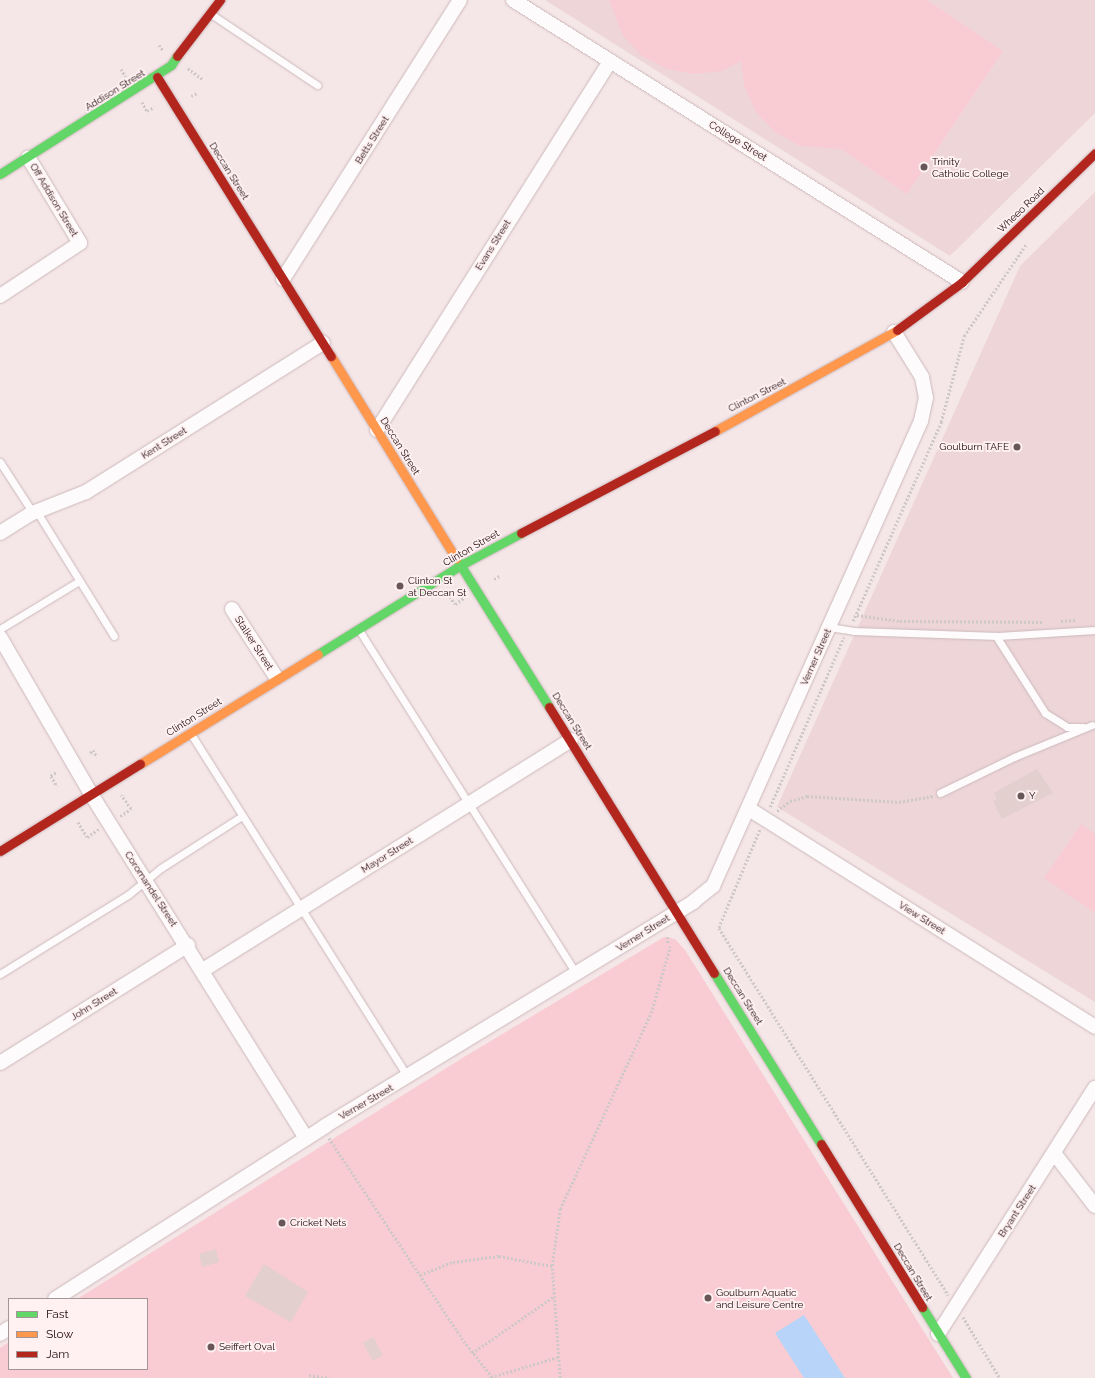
<!DOCTYPE html>
<style>
body{margin:0}
#map{position:relative;width:1095px;height:1378px;overflow:hidden;background:#f5e6e8;font-family:Raleway,sans-serif}
div>[style]{position:absolute}
.built>*{inset:0;background:#edd5d8}
.green>*{inset:0;background:#f8ccd2}
.water>*{inset:0;background:#b8d4f8}
.building>*{inset:0;background:#e2cfce}
.path>*{height:2.5px;margin-top:-1.25px;transform-origin:0;background:repeating-linear-gradient(90deg,#cec8c9 0 2px,transparent 0 4px)}
.roads{filter:drop-shadow(0 0 1px #ccb9bb) drop-shadow(0 0 1px #ccb9bb)}
.lane>*{height:7px;margin:-3.5px;padding:0 3.5px;transform-origin:3.5px;border-radius:3.5px;background:#fefbfc}
.street>*{height:14px;margin:-7px;padding:0 7px;transform-origin:7px;border-radius:7px;background:#fefbfc}
.fast>*{height:9px;margin:-4.5px;padding:0 4.5px;transform-origin:4.5px;border-radius:4.5px;background:#63d668}
.slow>*{height:9px;margin:-4.5px;padding:0 4.5px;transform-origin:4.5px;border-radius:4.5px;background:#ff974d}
.jam>*{height:9px;margin:-4.5px;padding:0 4.5px;transform-origin:4.5px;border-radius:4.5px;background:#b3261e}
.dots>*{width:11px;height:11px;translate:-50% -50%;box-sizing:border-box;border:2px solid #fff1f2;border-radius:50%}
span{translate:-50% -50%;white-space:nowrap;text-align:center;line-height:1.15;-webkit-text-stroke:3.5px #fff1f2;paint-order:stroke}
.street-label{font-size:10px;color:#1e090c}
.poi-label{font-size:10px;color:#1e090c}
.left{translate:0 -50%;text-align:left}
.right{translate:-100% -50%;text-align:right}
.legend{position:absolute;left:8px;top:1298px;width:140px;height:72px;box-sizing:border-box;background:#fff1f2;border:1px solid #a59496;margin:0;padding:5px 7px;list-style:none;font-size:12px;color:#1e090c}
.legend li{display:flex;align-items:center;gap:8px;height:20px}
.legend b{width:20px;border:1px solid #a59496}
</style>
<div id="map">
<div class="built">
<div style="clip-path:polygon(545px 0,1095px 0,1095px 113px,950px 256px)"></div>
<div style="clip-path:polygon(1095px 192px,1095px 1002px,777px 807px,1020px 266px)"></div>
</div>
<div class="green">
<div style="clip-path:polygon(609px 0,927px 0,1003px 51px,907px 194px,841px 149px,800px 146px,775px 132px,756px 112px,744px 86px,741px 61px,722px 71px,694px 74px,667px 69px,642px 56px,623px 36px)"></div>
<div style="clip-path:polygon(1081px 824px,1095px 834px,1095px 913px,1044px 878px)"></div>
<div style="clip-path:polygon(664px 937px,675px 939px,685px 950px,953px 1378px,0 1378px,0 1348px,9px 1342px,9px 1369px,147px 1369px,147px 1299px,77px 1299px,464px 1057px)"></div>
</div>
<div class="water">
<div style="clip-path:polygon(804px 1315px,845px 1378px,804px 1378px,775px 1333px)"></div>
</div>
<div class="building">
<div style="clip-path:polygon(1037px 769px,1053px 793px,1002px 819px,993px 801px,997px 800px,994px 793px)"></div>
<div style="clip-path:polygon(216px 1249px,219px 1262px,202px 1267px,199px 1254px)"></div>
<div style="clip-path:polygon(264px 1264px,308px 1292px,291px 1322px,245px 1296px)"></div>
<div style="clip-path:polygon(373px 1337px,383px 1355px,373px 1361px,363px 1343px)"></div>
</div>
<div class="path">
<div style="left:159px;top:45px;width:6px;rotate:51deg"></div>
<div style="left:188px;top:68px;width:18px;rotate:38deg"></div>
<div style="left:121px;top:69px;width:9px;rotate:58deg"></div>
<div style="left:191px;top:96px;width:7px;rotate:-27deg"></div>
<div style="left:142px;top:102px;width:10px;rotate:61deg"></div>
<div style="left:147px;top:111px;width:8px;rotate:-30deg"></div>
<div style="left:494px;top:579px;width:6px;rotate:-31deg"></div>
<div style="left:448px;top:593px;width:13px;rotate:58deg"></div>
<div style="left:455px;top:604px;width:11px;rotate:-34deg"></div>
<div style="left:857px;top:615px;width:43px;rotate:7.9deg"></div>
<div style="left:900px;top:621px;width:144px;rotate:0.4deg"></div>
<div style="left:853px;top:621px;width:218px;rotate:-66.1deg"></div>
<div style="left:941px;top:422px;width:89px;rotate:-75deg"></div>
<div style="left:964px;top:336px;width:112px;rotate:-55.9deg"></div>
<div style="left:1061px;top:621px;width:14px;rotate:-4deg"></div>
<div style="left:90px;top:753px;width:4px;rotate:-45deg"></div>
<div style="left:93px;top:750px;width:8px;rotate:60deg"></div>
<div style="left:56px;top:773px;width:6px;rotate:149deg"></div>
<div style="left:51px;top:776px;width:12px;rotate:59deg"></div>
<div style="left:770px;top:807px;width:185px;rotate:-66.5deg"></div>
<div style="left:777px;top:811px;width:16px;rotate:-38deg"></div>
<div style="left:790px;top:801px;width:18px;rotate:-16deg"></div>
<div style="left:807px;top:796px;width:92px;rotate:3.7deg"></div>
<div style="left:899px;top:802px;width:35px;rotate:-10deg"></div>
<div style="left:120px;top:816px;width:13px;rotate:-32deg"></div>
<div style="left:131px;top:809px;width:17px;rotate:-126deg"></div>
<div style="left:78px;top:822px;width:17px;rotate:59deg"></div>
<div style="left:87px;top:837px;width:14px;rotate:-34deg"></div>
<div style="left:760px;top:830px;width:106px;rotate:112.7deg"></div>
<div style="left:719px;top:928px;width:433px;rotate:58deg"></div>
<div style="left:668px;top:937px;width:7px;rotate:90deg"></div>
<div style="left:329px;top:1138px;width:244px;rotate:56.4deg"></div>
<div style="left:464px;top:1341px;width:47px;rotate:51.9deg"></div>
<div style="left:420px;top:1275px;width:35px;rotate:-22deg"></div>
<div style="left:453px;top:1262px;width:46px;rotate:-7.4deg"></div>
<div style="left:499px;top:1256px;width:54px;rotate:10.7deg"></div>
<div style="left:963px;top:1317px;width:71px;rotate:58.8deg"></div>
<div style="left:472px;top:1353px;width:98px;rotate:-34.7deg"></div>
<div style="left:309px;top:1375px;width:21px;rotate:8deg"></div>
<div style="left:491px;top:1377px;width:70px;rotate:-16.6deg"></div>
<div style="left:560px;top:1378px;width:112px;rotate:-94.1deg"></div>
<div style="left:552px;top:1266px;width:58px;rotate:-82deg"></div>
<div style="left:560px;top:1209px;width:216px;rotate:-65.1deg"></div>
<div style="left:651px;top:1013px;width:69px;rotate:-73.9deg"></div>
</div>
<div class="roads">
<div class="lane">
<div style="left:211px;top:14px;width:128px;rotate:33.8deg"></div>
<div style="left:0;top:462px;width:61px;rotate:57.1deg"></div>
<div style="left:37px;top:512px;width:146px;rotate:58.2deg"></div>
<div style="left:829px;top:627px;width:25px;rotate:9deg"></div>
<div style="left:854px;top:631px;width:144px;rotate:2deg"></div>
<div style="left:998px;top:636px;width:97px;rotate:-3.5deg"></div>
<div style="left:0;top:629px;width:92px;rotate:-31.3deg"></div>
<div style="left:359px;top:630px;width:408px;rotate:57.7deg"></div>
<div style="left:996px;top:636px;width:91px;rotate:57.5deg"></div>
<div style="left:1045px;top:713px;width:26px;rotate:32deg"></div>
<div style="left:1067px;top:727px;width:16px"></div>
<div style="left:191px;top:734px;width:406px;rotate:57.7deg"></div>
<div style="left:940px;top:793px;width:82px;rotate:-25.9deg"></div>
<div style="left:1014px;top:757px;width:84px;rotate:-22.3deg"></div>
<div style="left:0;top:974px;width:152px;rotate:-31.8deg"></div>
<div style="left:129px;top:894px;width:41px;rotate:-39.1deg"></div>
<div style="left:161px;top:868px;width:96px;rotate:-32.7deg"></div>
</div>
<div class="street">
<div style="left:513px;top:0;width:530px;rotate:32.13deg"></div>
<div style="left:283px;top:279px;width:330px;rotate:-57.6deg"></div>
<div style="left:0;top:296px;width:96px;rotate:-33.5deg"></div>
<div style="left:80px;top:243px;width:100px;rotate:-121.2deg"></div>
<div style="left:377px;top:430px;width:436px;rotate:-57.7deg"></div>
<div style="left:0;top:533px;width:36px;rotate:-32deg"></div>
<div style="left:30px;top:514px;width:60px;rotate:-21.4deg"></div>
<div style="left:86px;top:492px;width:280px;rotate:-32.2deg"></div>
<div style="left:232px;top:609px;width:81px;rotate:57.1deg"></div>
<div style="left:0;top:637px;width:181px;rotate:59.9deg"></div>
<div style="left:91px;top:794px;width:406px;rotate:58deg"></div>
<div style="left:749px;top:809px;width:409px;rotate:32.2deg"></div>
<div style="left:203px;top:970px;width:434px;rotate:-32deg"></div>
<div style="left:0;top:1063px;width:222px;rotate:-32.1deg"></div>
<div style="left:1054px;top:1153px;width:67px;rotate:52.3deg"></div>
<div style="left:55px;top:1299px;width:321px;rotate:-32.6deg"></div>
<div style="left:325px;top:1126px;width:431px;rotate:-31.3deg"></div>
<div style="left:693px;top:902px;width:26px;rotate:-39deg"></div>
<div style="left:713px;top:886px;width:509px;rotate:-65.9deg"></div>
<div style="left:921px;top:421px;width:24px;rotate:-78deg"></div>
<div style="left:926px;top:398px;width:21px;rotate:-101deg"></div>
<div style="left:922px;top:377px;width:53px;rotate:-121.9deg"></div>
<div style="left:0;top:1334px;width:11px;rotate:-34deg"></div>
<div style="left:938px;top:1334px;width:292px;rotate:-57.5deg"></div>
</div>
<div class="fast">
<div style="left:0;top:174px;width:203px;rotate:-32.5deg"></div>
<div style="left:171px;top:65px;width:11px;rotate:-56deg"></div>
<div style="left:456px;top:558px;width:176px;rotate:58deg"></div>
<div style="left:318px;top:654px;width:168px;rotate:-31.9deg"></div>
<div style="left:461px;top:565px;width:68px;rotate:-28.1deg"></div>
<div style="left:714px;top:973px;width:202px;rotate:58deg"></div>
<div style="left:922px;top:1307px;width:84px;rotate:58.2deg"></div>
</div>
<div class="slow">
<div style="left:331px;top:356px;width:238px;rotate:58.3deg"></div>
<div style="left:715px;top:431px;width:208px;rotate:-29deg"></div>
<div style="left:140px;top:764px;width:209px;rotate:-31.7deg"></div>
</div>
<div class="jam">
<div style="left:177px;top:56px;width:71px;rotate:-52.5deg"></div>
<div style="left:157px;top:77px;width:329px;rotate:58.1deg"></div>
<div style="left:897px;top:330px;width:81px;rotate:-36.4deg"></div>
<div style="left:962px;top:282px;width:185px;rotate:-44.1deg"></div>
<div style="left:521px;top:533px;width:219px;rotate:-27.7deg"></div>
<div style="left:549px;top:707px;width:313px;rotate:58.2deg"></div>
<div style="left:0;top:851px;width:165px;rotate:-31.9deg"></div>
<div style="left:821px;top:1144px;width:192px;rotate:58.2deg"></div>
</div>
</div>
<div class="dots">
<div style="left:924px;top:167px;background:#695659"></div>
<div style="left:1017px;top:447px;background:#695659"></div>
<div style="left:400px;top:586px;background:#695659"></div>
<div style="left:1021px;top:796px;background:#695659"></div>
<div style="left:282px;top:1223px;background:#695659"></div>
<div style="left:708px;top:1298px;background:#695659"></div>
<div style="left:211px;top:1347px;background:#695659"></div>
</div>
<div class="street-label">
<span style="left:115px;top:90px;rotate:-32deg">Addison Street</span>
<span style="left:372px;top:140px;rotate:-58deg">Betts Street</span>
<span style="left:738px;top:141px;rotate:32deg">College Street</span>
<span style="left:229px;top:171px;rotate:58deg">Deccan Street</span>
<span style="left:54px;top:200px;rotate:59deg">Off Addison Street</span>
<span style="left:1021px;top:210px;rotate:-44deg">Wheeo Road</span>
<span style="left:493px;top:245px;rotate:-58deg">Evans Street</span>
<span style="left:757px;top:395px;rotate:-27deg">Clinton Street</span>
<span style="left:164px;top:443px;rotate:-32deg">Kent Street</span>
<span style="left:400px;top:446px;rotate:58deg">Deccan Street</span>
<span style="left:471px;top:548px;rotate:-30deg">Clinton Street</span>
<span style="left:254px;top:643px;rotate:57deg">Stalker Street</span>
<span style="left:816px;top:657px;rotate:-66deg">Verner Street</span>
<span style="left:194px;top:717px;rotate:-32deg">Clinton Street</span>
<span style="left:572px;top:721px;rotate:58deg">Deccan Street</span>
<span style="left:387px;top:855px;rotate:-32deg">Mayor Street</span>
<span style="left:151px;top:889px;rotate:57deg">Coromandel Street</span>
<span style="left:922px;top:918px;rotate:32deg">View Street</span>
<span style="left:643px;top:933px;rotate:-32deg">Verner Street</span>
<span style="left:743px;top:996px;rotate:58deg">Deccan Street</span>
<span style="left:94px;top:1004px;rotate:-32deg">John Street</span>
<span style="left:366px;top:1102px;rotate:-30deg">Verner Street</span>
<span style="left:1017px;top:1211px;rotate:-57deg">Bryant Street</span>
<span style="left:913px;top:1272px;rotate:59deg">Deccan Street</span>
</div>
<div class="poi-label">
<span class="left" style="left:932px;top:167px">Trinity<br>Catholic College</span>
<span class="right" style="left:1009px;top:447px">Goulburn TAFE</span>
<span class="left" style="left:408px;top:586px">Clinton St<br>at Deccan St</span>
<span class="left" style="left:1029px;top:796px">Y</span>
<span class="left" style="left:290px;top:1223px">Cricket Nets</span>
<span class="left" style="left:716px;top:1298px">Goulburn Aquatic<br>and Leisure Centre</span>
<span class="left" style="left:219px;top:1347px">Seiffert Oval</span>
</div>
<ul class="legend">
<li><b style="height:5px;background:#63d668"></b>Fast</li>
<li><b style="height:5px;background:#ff974d"></b>Slow</li>
<li><b style="height:5px;background:#b3261e"></b>Jam</li>
</ul>
</div>
